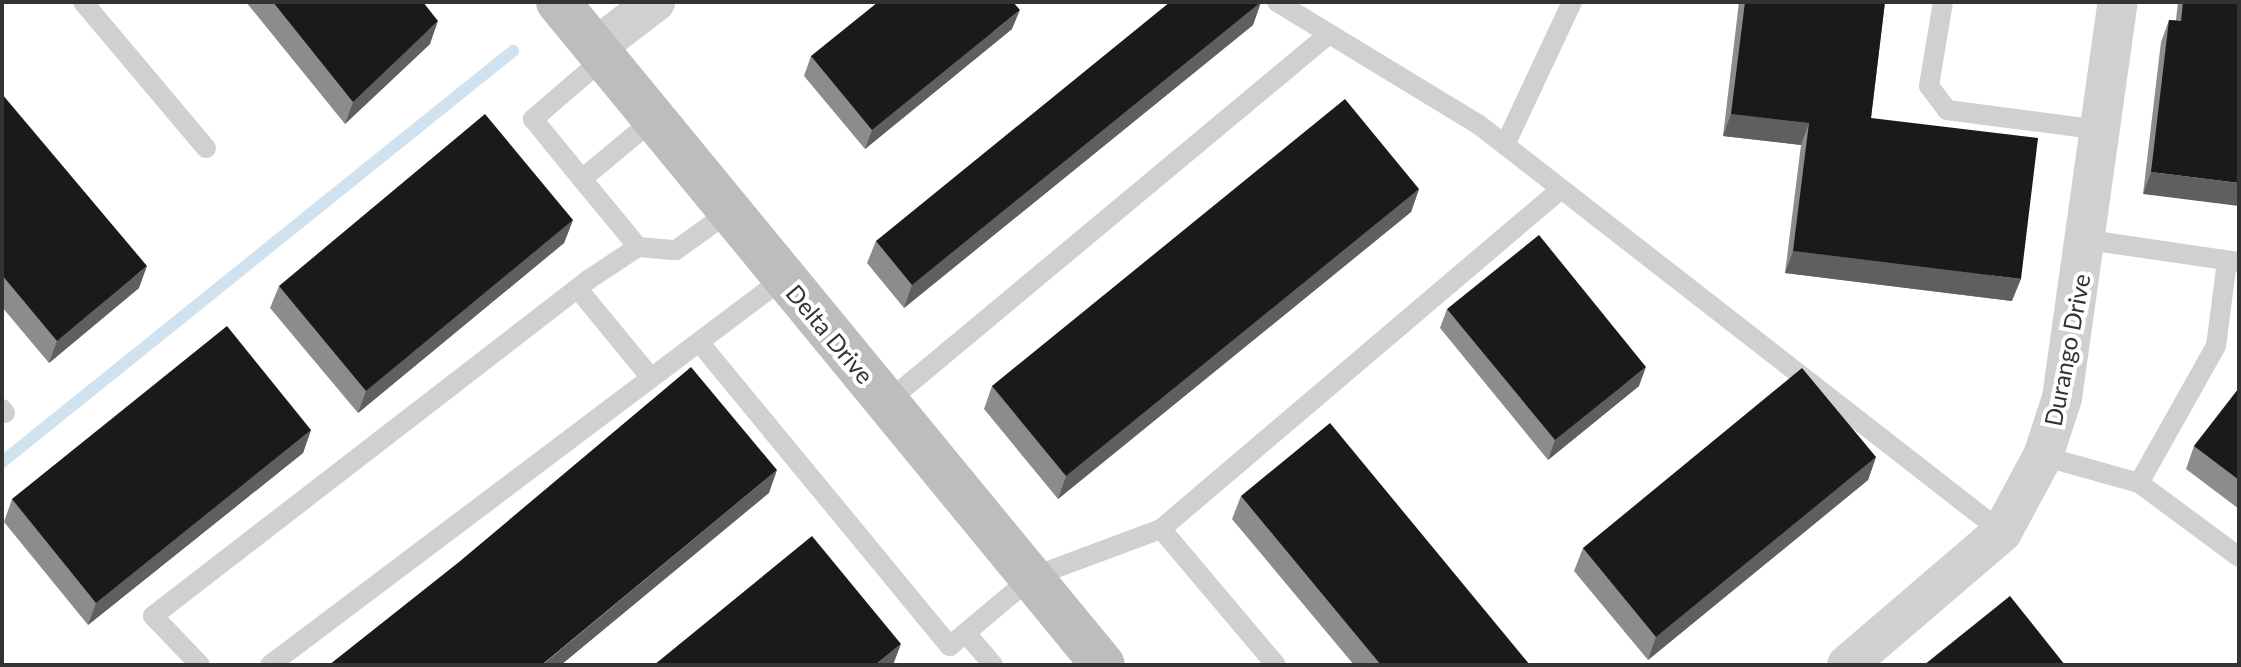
<!DOCTYPE html>
<style>
body{margin:0}
#map{position:relative;width:2241px;height:667px;overflow:hidden;background:#fff;font-family:Lato,sans-serif}
div>[style]{position:absolute}
.stream>*{height:12px;margin:-6px;padding:0 6px;transform-origin:6px;border-radius:6px;background:#cfe2ee}
.service>*{height:20px;margin:-10px;padding:0 10px;transform-origin:10px;border-radius:10px;background:#d0d0d0}
.minor>*{height:40px;margin:-20px;padding:0 20px;transform-origin:20px;border-radius:20px;background:#d0d0d0}
.secondary>*{height:44px;margin:-22px;padding:0 22px;transform-origin:22px;border-radius:22px;background:#bdbdbd}
.wall>*{inset:0;background:#8c8c8c}
.shaded-wall>*{inset:0;background:#5f5f5f}
.building>*{inset:0;background:#1a1a1a}
span{translate:-50% -50%;white-space:nowrap;text-align:center;line-height:1.15;-webkit-text-stroke:8px #fff;paint-order:stroke}
.street-label{font-size:24px;color:#333}
.frame{position:absolute;inset:0;border:4px solid #333;pointer-events:none}
</style>
<div id="map">
<div class="stream">
<div style="left:2px;top:462px;width:656px;rotate:-38.81deg"></div>
</div>
<div class="service">
<div style="left:83px;top:2px;width:191px;rotate:49.9deg"></div>
<div style="left:1277px;top:2px;width:235px;rotate:31.3deg"></div>
<div style="left:1478px;top:124px;width:664px;rotate:37.91deg"></div>
<div style="left:1943px;top:2px;width:85px;rotate:99.5deg"></div>
<div style="left:1929px;top:86px;width:30px;rotate:53deg"></div>
<div style="left:1947px;top:110px;width:156px;rotate:7.4deg"></div>
<div style="left:604px;top:58px;width:94px;rotate:139.3deg"></div>
<div style="left:533px;top:119px;width:77px;rotate:50.8deg"></div>
<div style="left:582px;top:179px;width:94px;rotate:-39.8deg"></div>
<div style="left:1505px;top:145px;width:158px;rotate:-64.9deg"></div>
<div style="left:2088px;top:240px;width:153px;rotate:8.3deg"></div>
<div style="left:638px;top:247px;width:38px;rotate:5deg"></div>
<div style="left:676px;top:250px;width:67px;rotate:-35.8deg"></div>
<div style="left:578px;top:289px;width:115px;rotate:50.6deg"></div>
<div style="left:699px;top:342px;width:394px;rotate:50.5deg"></div>
<div style="left:950px;top:646px;width:107px;rotate:-40.1deg"></div>
<div style="left:1032px;top:577px;width:138px;rotate:-20.4deg"></div>
<div style="left:887px;top:402px;width:575px;rotate:-39.78deg"></div>
<div style="left:2px;top:409px;width:5px;rotate:53deg"></div>
<div style="left:2043px;top:456px;width:100px;rotate:15.7deg"></div>
<div style="left:2139px;top:483px;width:124px;rotate:36.5deg"></div>
<div style="left:2139px;top:483px;width:157px;rotate:-60.7deg"></div>
<div style="left:2216px;top:346px;width:86px;rotate:-82.6deg"></div>
<div style="left:966px;top:633px;width:42px;rotate:49.8deg"></div>
<div style="left:200px;top:665px;width:68px;rotate:-133.8deg"></div>
<div style="left:153px;top:616px;width:550px;rotate:-37.68deg"></div>
<div style="left:588px;top:280px;width:60px;rotate:-33.4deg"></div>
<div style="left:638px;top:247px;width:88px;rotate:-129.5deg"></div>
<div style="left:270px;top:665px;width:643px;rotate:-36.98deg"></div>
<div style="left:1276px;top:665px;width:178px;rotate:-130.2deg"></div>
<div style="left:1161px;top:529px;width:525px;rotate:-40.36deg"></div>
</div>
<div class="minor">
<div style="left:595px;top:48px;width:76px;rotate:-37.5deg"></div>
<div style="left:1847px;top:665px;width:204px;rotate:-40.6deg"></div>
<div style="left:2002px;top:532px;width:86px;rotate:-61.7deg"></div>
<div style="left:2043px;top:456px;width:61px;rotate:-71.9deg"></div>
<div style="left:2062px;top:398px;width:400px;rotate:-82deg"></div>
</div>
<div class="secondary">
<div style="left:558px;top:2px;width:858px;rotate:50.58deg"></div>
</div>
<div class="wall">
<div style="clip-path:polygon(246px 2px,423px 2px,430px 44px,345px 124px)"></div>
<div style="clip-path:polygon(1261px 2px,1253px 25px,904px 308px,867px 263px,876px 241px)"></div>
<div style="clip-path:polygon(1739px 2px,1885px 2px,1871px 118px,2012px 301px,1785px 273px,1801px 145px,1723px 136px)"></div>
<div style="clip-path:polygon(2178px 2px,2239px 2px,2143px 194px,2161px 42px,2169px 20px,2176px 20px)"></div>
<div style="clip-path:polygon(1012px 29px,865px 149px,804px 76px,811px 56px)"></div>
<div style="clip-path:polygon(2px 94px,139px 288px,49px 363px,2px 307px)"></div>
<div style="clip-path:polygon(1419px 189px,1411px 212px,1058px 499px,984px 409px,992px 386px)"></div>
<div style="clip-path:polygon(573px 220px,564px 243px,358px 413px,270px 308px,279px 286px)"></div>
<div style="clip-path:polygon(1447px 309px,1639px 386px,1548px 460px,1440px 328px)"></div>
<div style="clip-path:polygon(2239px 388px,2239px 509px,2186px 469px,2194px 446px)"></div>
<div style="clip-path:polygon(311px 430px,303px 453px,88px 625px,4px 522px,12px 499px)"></div>
<div style="clip-path:polygon(1876px 457px,1868px 480px,1648px 660px,1574px 571px,1583px 548px)"></div>
<div style="clip-path:polygon(1241px 496px,1530px 665px,1354px 665px,1232px 519px)"></div>
</div>
<div class="shaded-wall">
<div style="clip-path:polygon(1261px 2px,1253px 25px,904px 308px,912px 285px)"></div>
<div style="clip-path:polygon(1020px 10px,1012px 29px,865px 149px,872px 130px)"></div>
<div style="clip-path:polygon(438px 21px,430px 44px,345px 124px,353px 102px)"></div>
<div style="clip-path:polygon(1731px 114px,1809px 123px,1801px 145px,1723px 136px)"></div>
<div style="clip-path:polygon(2151px 172px,2239px 183px,2239px 206px,2143px 194px)"></div>
<div style="clip-path:polygon(1419px 189px,1411px 212px,1058px 499px,1066px 476px)"></div>
<div style="clip-path:polygon(573px 220px,564px 243px,358px 413px,366px 391px)"></div>
<div style="clip-path:polygon(1793px 251px,2021px 279px,2012px 301px,1785px 273px)"></div>
<div style="clip-path:polygon(147px 266px,139px 288px,49px 363px,57px 341px)"></div>
<div style="clip-path:polygon(1646px 367px,1639px 386px,1548px 460px,1555px 440px)"></div>
<div style="clip-path:polygon(311px 430px,303px 453px,88px 625px,96px 603px)"></div>
<div style="clip-path:polygon(1876px 457px,1868px 480px,1648px 660px,1656px 637px)"></div>
<div style="clip-path:polygon(777px 470px,769px 493px,561px 665px,542px 665px)"></div>
<div style="clip-path:polygon(901px 644px,893px 665px,875px 665px)"></div>
</div>
<div class="building">
<div style="clip-path:polygon(273px 2px,423px 2px,438px 21px,353px 102px)"></div>
<div style="clip-path:polygon(878px 2px,1013px 2px,1020px 10px,872px 130px,811px 56px)"></div>
<div style="clip-path:polygon(1170px 2px,1261px 2px,912px 285px,876px 241px)"></div>
<div style="clip-path:polygon(1745px 2px,1885px 2px,1871px 118px,2038px 138px,2021px 279px,1793px 251px,1809px 123px,1731px 114px)"></div>
<div style="clip-path:polygon(2183px 2px,2239px 2px,2239px 183px,2151px 172px,2169px 20px,2181px 21px)"></div>
<div style="clip-path:polygon(2px 94px,147px 266px,57px 341px,2px 275px)"></div>
<div style="clip-path:polygon(1345px 99px,1419px 189px,1066px 476px,992px 386px)"></div>
<div style="clip-path:polygon(485px 114px,573px 220px,366px 391px,279px 286px)"></div>
<div style="clip-path:polygon(1539px 235px,1646px 367px,1555px 440px,1447px 309px)"></div>
<div style="clip-path:polygon(227px 326px,311px 430px,96px 603px,12px 499px)"></div>
<div style="clip-path:polygon(691px 367px,777px 470px,544px 663px,542px 665px,329px 665px,459px 562px)"></div>
<div style="clip-path:polygon(1802px 368px,1876px 457px,1656px 637px,1583px 548px)"></div>
<div style="clip-path:polygon(2239px 388px,2239px 480px,2194px 446px)"></div>
<div style="clip-path:polygon(1330px 423px,1530px 665px,1381px 665px,1241px 496px)"></div>
<div style="clip-path:polygon(812px 536px,901px 644px,875px 665px,654px 665px)"></div>
<div style="clip-path:polygon(2010px 596px,2065px 665px,1924px 665px)"></div>
</div>
<div class="street-label">
<span style="left:830px;top:334px;rotate:50deg">Delta Drive</span>
<span style="left:2067px;top:350px;rotate:-79deg">Durango Drive</span>
</div>
<div class="frame"></div>
</div>
